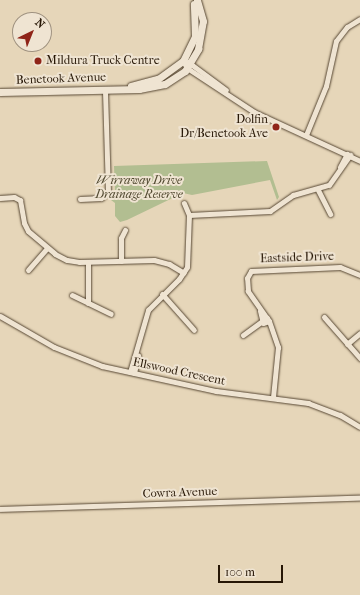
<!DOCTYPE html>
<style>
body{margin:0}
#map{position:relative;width:360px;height:595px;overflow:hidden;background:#e6d6b9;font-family:"IM FELL French Canon",serif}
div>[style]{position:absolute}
.green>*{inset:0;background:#b2be91}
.roads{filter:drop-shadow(0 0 1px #574733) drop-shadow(0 0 1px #574733)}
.street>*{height:5px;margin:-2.5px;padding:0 2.5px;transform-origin:2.5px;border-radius:2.5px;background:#efe4d2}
.secondary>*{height:7px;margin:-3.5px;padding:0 3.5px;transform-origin:3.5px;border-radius:3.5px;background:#efe4d2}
.dots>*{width:11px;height:11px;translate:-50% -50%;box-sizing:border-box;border:2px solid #efe4d2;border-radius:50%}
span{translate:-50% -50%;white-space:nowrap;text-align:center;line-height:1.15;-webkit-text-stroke:4px #efe4d2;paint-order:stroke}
.poi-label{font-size:12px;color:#271706}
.left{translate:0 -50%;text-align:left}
.right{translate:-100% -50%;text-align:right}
.street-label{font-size:12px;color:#271706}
.park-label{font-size:12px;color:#514930;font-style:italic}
.north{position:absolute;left:12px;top:12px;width:40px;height:40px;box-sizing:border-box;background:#efe4d2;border:1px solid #9f9280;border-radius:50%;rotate:43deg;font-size:11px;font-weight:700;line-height:16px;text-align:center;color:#271706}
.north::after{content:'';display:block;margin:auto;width:14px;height:18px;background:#8f2418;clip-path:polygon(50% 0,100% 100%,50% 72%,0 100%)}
.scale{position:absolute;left:218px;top:565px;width:65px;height:18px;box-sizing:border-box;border:2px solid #271706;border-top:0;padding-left:5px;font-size:12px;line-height:14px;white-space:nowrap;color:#271706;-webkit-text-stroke:3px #efe4d2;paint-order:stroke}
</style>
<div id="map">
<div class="green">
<div style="clip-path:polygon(267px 161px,279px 197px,277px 200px,270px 180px,192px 195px,183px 193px,127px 220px,120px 222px,115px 216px,115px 203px,111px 200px,115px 193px,114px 166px)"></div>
</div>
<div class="roads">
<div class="street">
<div style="left:183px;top:61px;width:8px;rotate:60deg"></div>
<div style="left:187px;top:68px;width:80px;rotate:33.3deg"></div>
<div style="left:254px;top:112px;width:117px;rotate:24.8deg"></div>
<div style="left:188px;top:62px;width:47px;rotate:36.4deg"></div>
<div style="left:306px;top:135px;width:53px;rotate:-67.8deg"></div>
<div style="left:326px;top:86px;width:46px;rotate:-77.5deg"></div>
<div style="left:336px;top:41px;width:18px;rotate:-52deg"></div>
<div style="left:347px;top:27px;width:15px;rotate:-32deg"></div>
<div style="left:340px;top:167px;width:15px;rotate:-62deg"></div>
<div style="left:318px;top:190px;width:27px;rotate:63deg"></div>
<div style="left:0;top:198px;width:14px;rotate:-4deg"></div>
<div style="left:14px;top:197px;width:7px;rotate:27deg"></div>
<div style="left:20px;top:200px;width:23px;rotate:80deg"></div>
<div style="left:24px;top:223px;width:9px;rotate:63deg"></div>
<div style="left:28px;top:231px;width:35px;rotate:40deg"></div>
<div style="left:55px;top:254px;width:13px;rotate:27deg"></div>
<div style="left:67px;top:260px;width:12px;rotate:9deg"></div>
<div style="left:79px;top:262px;width:75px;rotate:-1.5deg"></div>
<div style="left:154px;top:260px;width:16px;rotate:15deg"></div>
<div style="left:169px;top:264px;width:17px;rotate:31deg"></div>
<div style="left:80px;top:199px;width:21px;rotate:-3deg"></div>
<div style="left:101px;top:198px;width:9px;rotate:-41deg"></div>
<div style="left:108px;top:192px;width:103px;rotate:-91.7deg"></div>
<div style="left:189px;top:215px;width:81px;rotate:-2.8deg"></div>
<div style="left:270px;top:211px;width:28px;rotate:-35deg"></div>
<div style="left:293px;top:195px;width:37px;rotate:-16deg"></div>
<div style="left:329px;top:185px;width:37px;rotate:-55deg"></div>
<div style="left:121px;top:261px;width:23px;rotate:-90deg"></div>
<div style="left:121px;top:238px;width:9px;rotate:-63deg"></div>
<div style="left:88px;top:262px;width:41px;rotate:90deg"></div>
<div style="left:28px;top:270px;width:29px;rotate:-49deg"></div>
<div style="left:162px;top:294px;width:48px;rotate:48.4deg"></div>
<div style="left:72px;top:295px;width:43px;rotate:26deg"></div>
<div style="left:260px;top:311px;width:12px;rotate:76deg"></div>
<div style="left:263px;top:323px;width:6px;rotate:-18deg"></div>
<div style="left:269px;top:321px;width:4px;rotate:-124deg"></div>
<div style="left:267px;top:318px;width:5px;rotate:169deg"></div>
<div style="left:0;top:316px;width:62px;rotate:29.9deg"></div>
<div style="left:54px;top:347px;width:52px;rotate:21.6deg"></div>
<div style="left:102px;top:366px;width:117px;rotate:12.4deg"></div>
<div style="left:216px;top:391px;width:93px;rotate:7.4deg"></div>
<div style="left:308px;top:403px;width:34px;rotate:21deg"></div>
<div style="left:340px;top:415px;width:23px;rotate:31deg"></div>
<div style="left:266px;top:317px;width:32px;rotate:-125deg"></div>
<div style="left:248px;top:291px;width:13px;rotate:-94deg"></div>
<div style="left:247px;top:278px;width:8px;rotate:-60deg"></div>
<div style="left:251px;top:271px;width:89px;rotate:-2.6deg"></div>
<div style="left:340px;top:267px;width:22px;rotate:22deg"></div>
<div style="left:324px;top:317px;width:55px;rotate:48.7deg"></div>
<div style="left:269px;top:321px;width:28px;rotate:71deg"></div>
<div style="left:278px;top:347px;width:50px;rotate:95.7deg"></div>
<div style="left:243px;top:335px;width:24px;rotate:-36deg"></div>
<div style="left:347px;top:344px;width:17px;rotate:-40deg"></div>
<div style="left:130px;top:372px;width:65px;rotate:-73.8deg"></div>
<div style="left:148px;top:310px;width:44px;rotate:-45deg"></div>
<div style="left:179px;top:279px;width:14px;rotate:-56deg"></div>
<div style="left:187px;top:267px;width:52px;rotate:-87.8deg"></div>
<div style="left:189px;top:215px;width:13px;rotate:-113deg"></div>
<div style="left:134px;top:373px;width:18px;rotate:-77deg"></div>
<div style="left:0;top:509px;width:360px;rotate:-1.8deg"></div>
</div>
<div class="secondary">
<div style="left:131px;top:86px;width:28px;rotate:-15deg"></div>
<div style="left:158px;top:79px;width:31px;rotate:-36deg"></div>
<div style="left:183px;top:61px;width:28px;rotate:-64deg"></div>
<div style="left:195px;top:36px;width:32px;rotate:-92deg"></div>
<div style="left:0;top:92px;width:139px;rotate:-1.2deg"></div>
<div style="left:139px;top:89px;width:26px;rotate:-11deg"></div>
<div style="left:165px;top:84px;width:24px;rotate:-33deg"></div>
<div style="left:185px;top:71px;width:26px;rotate:-59deg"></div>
<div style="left:198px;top:49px;width:28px;rotate:-80deg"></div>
<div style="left:203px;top:21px;width:22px;rotate:-106deg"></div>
</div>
</div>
<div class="dots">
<div style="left:38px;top:61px;background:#8f2418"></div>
<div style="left:276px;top:127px;background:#8f2418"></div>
</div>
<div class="poi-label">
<span class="left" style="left:46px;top:61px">Mildura Truck Centre</span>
<span class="right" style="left:268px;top:127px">Dolfin<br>Dr/Benetook Ave</span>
</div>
<div class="street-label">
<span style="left:61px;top:79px;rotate:-2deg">Benetook Avenue</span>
<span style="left:297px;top:258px;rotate:-2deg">Eastside Drive</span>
<span style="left:179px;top:372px;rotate:12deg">Ellswood Crescent</span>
<span style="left:180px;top:493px;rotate:-2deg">Cowra Avenue</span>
</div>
<div class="park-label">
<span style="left:139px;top:188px">Wirraway Drive<br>Drainage Reserve</span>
</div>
<div class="north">N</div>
<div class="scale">100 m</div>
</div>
